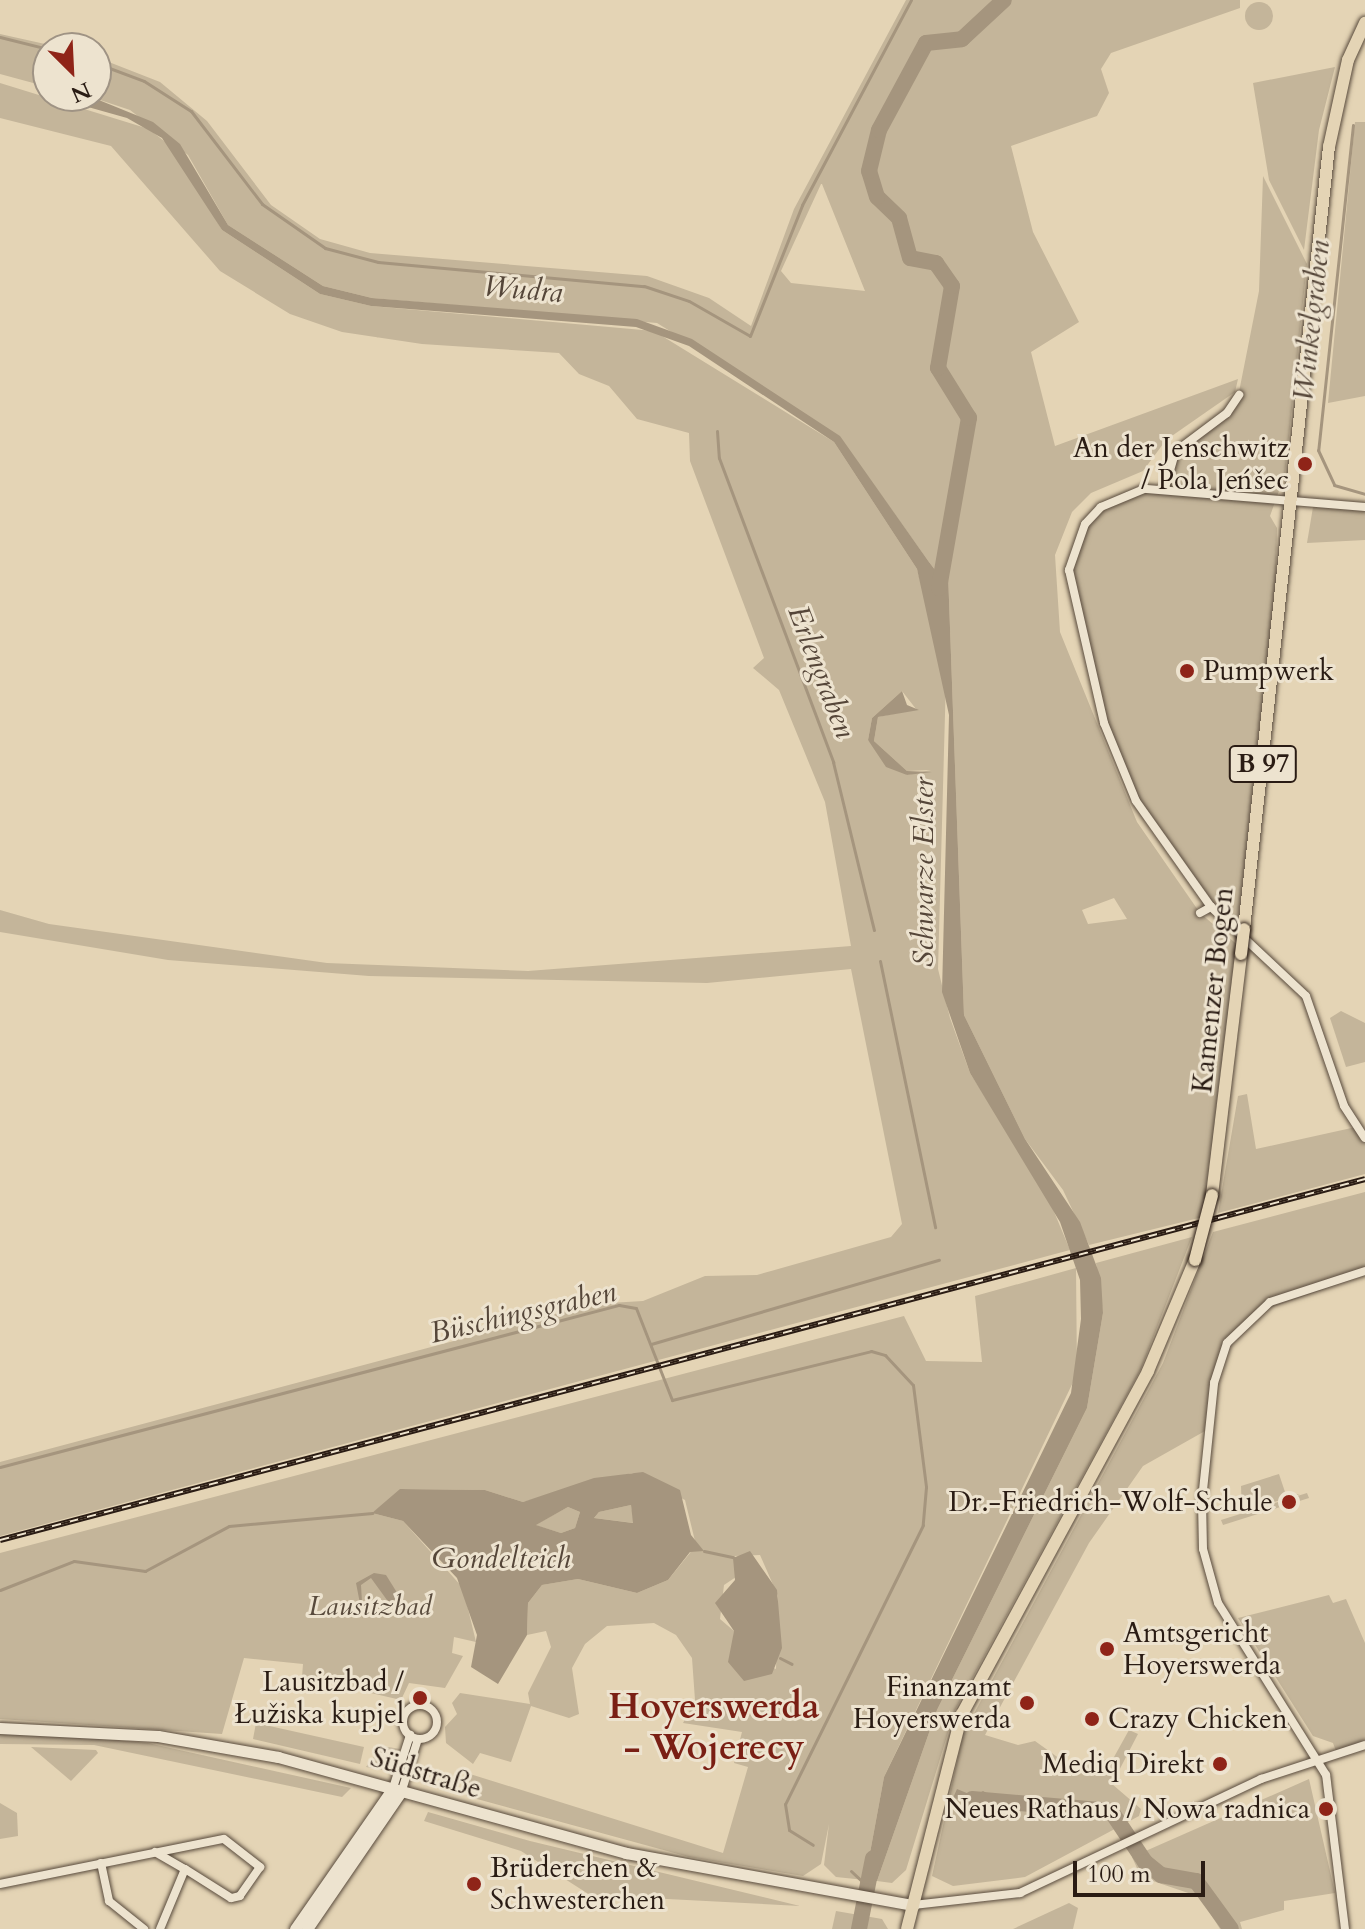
<!DOCTYPE html>
<meta charset="utf-8">
<style>
body{margin:0}
#map{position:relative;width:1365px;height:1929px;overflow:hidden;background:#e4d4b5;font-family:Cardo,serif}
div>[style]{position:absolute}
.green>*{inset:0;background:#c4b59a}
.round{border-radius:50%}
.water>*{inset:0;background:#a5957e}
.stream>*{height:3px;margin:-1.5px;padding:0 1.5px;transform-origin:1.5px;border-radius:1.5px;background:#a5957e}
.river>*{height:16px;margin:-8px;padding:0 8px;transform-origin:8px;border-radius:8px;background:#a5957e}
.roads{filter:drop-shadow(0 0 2px #584a3c) drop-shadow(0 0 2px #584a3c)}
.street>*{height:8px;margin:-4px;padding:0 4px;transform-origin:4px;border-radius:4px;background:#ede3cf}
.street>.ring{margin:-4px;padding:0;box-sizing:content-box;background:none;border:8px solid #ede3cf;border-radius:50%}
.secondary>*{height:11px;margin:-5.5px;padding:0 5.5px;transform-origin:5.5px;border-radius:5.5px;background:#ede3cf}
.primary>*{height:12px;margin:-6px;padding:0 6px;transform-origin:6px;border-radius:6px;background:#e4d4b5}
.rail>*{height:6px;margin-top:-3px;transform-origin:0;background:repeating-linear-gradient(90deg,#ede3cf 0 9px,#2a1c14 0 18px);box-sizing:border-box;border-block:2px solid #2a1c14}
.bridges{filter:drop-shadow(0 0 2px #2a1c14) drop-shadow(0 0 2px #2a1c14)}
.primary-bridge>*{height:12px;margin:-6px;padding:0 6px;transform-origin:6px;border-radius:6px;background:#e4d4b5}
.dots>*{width:22px;height:22px;translate:-50% -50%;box-sizing:border-box;border:4px solid #ede3cf;border-radius:50%}
span{translate:-50% -50%;white-space:nowrap;text-align:center;line-height:1.15;-webkit-text-stroke:6px #ede3cf;paint-order:stroke}
.shield-label span{padding:2px 6px;background:#ede3cf;border:2px solid;border-radius:6px;-webkit-text-stroke-width:0}
.shield-label{font-size:26px;color:#2a1c14;font-weight:700}
.poi-label{font-size:28px;color:#2a1c14}
.right{translate:-100% -50%;text-align:right}
.left{translate:0 -50%;text-align:left}
.street-label{font-size:28px;color:#2a1c14}
.park-label{font-size:28px;color:#584a3c;font-style:italic}
.water-label{font-size:30px;color:#554639;font-style:italic}
.district-label{font-size:36px;color:#7a1f14;font-weight:700}
.north{position:absolute;left:32px;top:32px;width:80px;height:80px;box-sizing:border-box;background:#ede3cf;border:2px solid #9f9384;border-radius:50%;rotate:156deg;font-size:22px;font-weight:700;line-height:32px;text-align:center;color:#2a1c14}
.north::after{content:'';display:block;margin:auto;width:28px;height:36px;background:#8f2418;clip-path:polygon(50% 0,100% 100%,50% 72%,0 100%)}
.scale{position:absolute;left:1073px;top:1861px;width:132px;height:36px;box-sizing:border-box;border:4px solid #2a1c14;border-top:0;padding-left:10px;font-size:24px;line-height:28px;white-space:nowrap;color:#2a1c14;-webkit-text-stroke:6px #ede3cf;paint-order:stroke}
</style>
<div id="map">
<div class="green">
<div style="clip-path:polygon(evenodd,906px 0,1240px 0,1240px 8px,1111px 53px,1101px 69px,1109px 93px,1097px 116px,1011px 146px,1033px 232px,1079px 322px,1031px 352px,1055px 446px,1238px 379px,1235px 392px,1166px 440px,1143px 471px,1091px 493px,1072px 512px,1055px 555px,1060px 632px,1137px 822px,1200px 913px,1240px 947px,1207px 1216px,1089px 1245px,1063px 1190px,1025px 1139px,964px 1015px,948px 572px,939px 575px,929px 562px,839px 436px,657px 323px,372px 298px,323px 286px,228px 225px,188px 155px,130px 110px,88px 96px,96px 96px,96px 57px,160px 82px,207px 121px,271px 205px,320px 239px,370px 253px,647px 276px,709px 298px,751px 326px,794px 209px,906px 0,821px 184px,822px 184px,865px 291px,791px 283px,781px 271px,821px 184px,906px 0,1114px 898px,1127px 919px,1088px 924px,1082px 910px,1114px 898px)"></div>
<div class="round" style="left:1245px;top:2px;width:28px;height:28px"></div>
<div style="clip-path:polygon(0 34px,63px 48px,48px 48px,48px 87px,0 74px)"></div>
<div style="clip-path:polygon(1335px 67px,1319px 130px,1304px 250px,1269px 180px,1253px 83px)"></div>
<div style="clip-path:polygon(evenodd,0 83px,149px 129px,174px 149px,222px 230px,320px 294px,371px 306px,654px 331px,834px 442px,917px 569px,946px 678px,938px 969px,950px 1018px,970px 1073px,1047px 1195px,1070px 1250px,0 1536px,0 1462px,593px 1304px,643px 1301px,705px 1276px,757px 1275px,891px 1237px,902px 1224px,851px 969px,707px 983px,369px 976px,168px 960px,0 932px,0 910px,49px 924px,327px 963px,528px 971px,851px 946px,825px 802px,779px 690px,753px 668px,764px 658px,690px 461px,689px 433px,637px 419px,609px 386px,579px 374px,559px 353px,422px 344px,342px 332px,290px 314px,220px 271px,111px 146px,0 118px,0 83px,902px 691px,916px 709px,878px 717px,874px 741px,907px 771px,931px 770px,907px 775px,868px 740px,872px 718px,902px 691px)"></div>
<div style="clip-path:polygon(1355px 122px,1365px 122px,1365px 396px,1328px 403px)"></div>
<div style="clip-path:polygon(1263px 176px,1307px 264px,1285px 474px,1270px 516px,1277px 528px,1276px 578px,1237px 932px,1178px 868px,1136px 801px,1104px 723px,1070px 582px,1075px 539px,1085px 524px,1124px 494px,1165px 489px,1178px 447px,1236px 407px,1259px 291px)"></div>
<div style="clip-path:polygon(1313px 507px,1365px 509px,1365px 540px,1307px 543px)"></div>
<div style="clip-path:polygon(1341px 1011px,1365px 1023px,1365px 1062px,1346px 1067px,1330px 1018px)"></div>
<div style="clip-path:polygon(1247px 1094px,1256px 1149px,1356px 1127px,1365px 1135px,1365px 1174px,1218px 1213px,1238px 1096px)"></div>
<div style="clip-path:polygon(1365px 1192px,1365px 1275px,1261px 1311px,1220px 1354px,1205px 1431px,1143px 1466px,1089px 1543px,985px 1735px,1018px 1745px,1035px 1741px,1074px 1769px,1114px 1757px,1129px 1730px,1138px 1734px,1112px 1784px,1141px 1809px,1139px 1816px,1025px 1877px,953px 1886px,932px 1876px,963px 1734px,1163px 1363px,1213px 1232px)"></div>
<div style="clip-path:polygon(1192px 1237px,1141px 1369px,955px 1710px,906px 1870px,892px 1883px,877px 1881px,937px 1710px,1087px 1408px,1103px 1313px,1096px 1263px)"></div>
<div style="clip-path:polygon(evenodd,1076px 1268px,1077px 1374px,884px 1777px,865px 1880px,836px 1877px,824px 1865px,829px 1824px,821px 1864px,803px 1876px,689px 1857px,466px 1796px,470px 1774px,723px 1853px,748px 1767px,734px 1763px,742px 1732px,683px 1723px,695px 1700px,692px 1658px,676px 1635px,654px 1623px,607px 1626px,585px 1644px,572px 1668px,579px 1714px,569px 1718px,531px 1706px,511px 1762px,480px 1753px,473px 1764px,446px 1743px,445px 1727px,457px 1714px,452px 1703px,460px 1693px,530px 1704px,528px 1693px,551px 1647px,546px 1631px,527px 1635px,528px 1603px,542px 1585px,578px 1579px,637px 1593px,668px 1580px,690px 1553px,695px 1541px,685px 1500px,632px 1473px,523px 1502px,485px 1490px,405px 1489px,372px 1513px,403px 1521px,463px 1588px,476px 1642px,454px 1637px,452px 1653px,463px 1656px,445px 1688px,409px 1683px,401px 1700px,302px 1677px,303px 1664px,244px 1658px,222px 1734px,0 1719px,0 1553px,904px 1316px,926px 1361px,982px 1362px,975px 1296px,1076px 1268px,760px 1555px,778px 1596px,776px 1669px,733px 1651px,734px 1631px,720px 1619px,724px 1585px,736px 1577px,734px 1556px,760px 1555px)"></div>
<div style="clip-path:polygon(1279px 1474px,1286px 1495px,1300px 1494px,1242px 1512px,1241px 1486px)"></div>
<div style="clip-path:polygon(1307px 1493px,1309px 1498px,1223px 1525px,1221px 1520px)"></div>
<div style="clip-path:polygon(631px 1505px,634px 1523px,594px 1518px,599px 1512px)"></div>
<div style="clip-path:polygon(568px 1507px,580px 1512px,575px 1528px,561px 1533px,535px 1525px)"></div>
<div style="clip-path:polygon(1329px 1595px,1333px 1603px,1346px 1599px,1365px 1643px,1365px 1744px,1337px 1754px,1333px 1743px,1313px 1736px,1238px 1618px)"></div>
<div style="clip-path:polygon(256px 1723px,364px 1747px,360px 1764px,253px 1739px)"></div>
<div style="clip-path:polygon(38px 1733px,148px 1743px,351px 1788px,342px 1797px,94px 1745px,0 1744px,0 1734px)"></div>
<div style="clip-path:polygon(382px 1746px,400px 1749px,396px 1761px,382px 1770px,366px 1767px)"></div>
<div style="clip-path:polygon(31px 1747px,96px 1750px,98px 1753px,71px 1781px)"></div>
<div style="clip-path:polygon(1309px 1779px,1335px 1893px,1284px 1901px,1284px 1910px,1240px 1922px,1242px 1929px,1220px 1929px,1200px 1897px,1141px 1877px,1132px 1857px)"></div>
<div style="clip-path:polygon(0 1803px,17px 1813px,18px 1836px,0 1839px)"></div>
<div style="clip-path:polygon(428px 1812px,530px 1841px,800px 1906px,590px 1895px,521px 1851px,424px 1821px)"></div>
<div style="clip-path:polygon(1069px 1903px,1078px 1908px,1073px 1929px,1013px 1929px)"></div>
<div style="clip-path:polygon(836px 1911px,882px 1919px,888px 1929px,832px 1929px)"></div>
</div>
<div class="water">
<div style="clip-path:polygon(49px 96px,89px 96px,153px 122px,180px 144px,228px 225px,323px 286px,372px 298px,637px 319px,692px 339px,840px 436px,929px 562px,939px 575px,948px 572px,964px 1015px,1025px 1139px,1080px 1222px,1101px 1278px,1103px 1313px,1087px 1408px,937px 1710px,877px 1881px,865px 1880px,884px 1777px,1071px 1393px,1081px 1319px,1080px 1280px,1060px 1222px,970px 1073px,942px 992px,949px 715px,917px 569px,834px 442px,689px 346px,636px 327px,371px 306px,320px 294px,222px 230px,162px 138px,127px 118px)"></div>
<div style="clip-path:polygon(902px 691px,907px 705px,919px 710px,878px 717px,874px 741px,907px 771px,932px 772px,907px 775px,886px 767px,868px 740px,872px 718px)"></div>
<div style="clip-path:polygon(evenodd,643px 1472px,680px 1490px,691px 1535px,704px 1551px,690px 1552px,668px 1580px,637px 1593px,578px 1579px,542px 1585px,528px 1603px,527px 1635px,498px 1684px,471px 1667px,477px 1635px,457px 1578px,403px 1521px,372px 1513px,400px 1489px,485px 1490px,523px 1502px,594px 1478px,643px 1472px,631px 1505px,633px 1523px,594px 1518px,599px 1512px,631px 1505px,643px 1472px,568px 1507px,580px 1512px,575px 1528px,561px 1533px,536px 1525px,568px 1507px)"></div>
<div style="clip-path:polygon(750px 1551px,777px 1590px,782px 1648px,772px 1674px,744px 1681px,728px 1662px,734px 1631px,715px 1603px,735px 1580px,733px 1558px)"></div>
<div style="clip-path:polygon(374px 1573px,386px 1575px,396px 1591px,400px 1618px,371px 1578px,361px 1585px,363px 1619px,356px 1583px)"></div>
<div style="clip-path:polygon(957px 1789px,974px 1796px,983px 1791px,997px 1799px,996px 1807px,953px 1798px)"></div>
</div>
<div class="stream">
<div style="left:0;top:37px;width:49px;rotate:14deg"></div>
<div style="left:96px;top:63px;width:51px;rotate:20.6deg"></div>
<div style="left:144px;top:81px;width:56px;rotate:32.6deg"></div>
<div style="left:191px;top:111px;width:117px;rotate:52.6deg"></div>
<div style="left:262px;top:204px;width:77px;rotate:34.9deg"></div>
<div style="left:325px;top:248px;width:55px;rotate:14.8deg"></div>
<div style="left:378px;top:262px;width:267px;rotate:5.2deg"></div>
<div style="left:644px;top:286px;width:47px;rotate:18.4deg"></div>
<div style="left:689px;top:301px;width:70px;rotate:29.8deg"></div>
<div style="left:750px;top:336px;width:141px;rotate:-68.3deg"></div>
<div style="left:802px;top:205px;width:232px;rotate:-62deg"></div>
<div style="left:1353px;top:125px;width:327px;rotate:96.1deg"></div>
<div style="left:1318px;top:450px;width:38px;rotate:65deg"></div>
<div style="left:1334px;top:485px;width:32px;rotate:16deg"></div>
<div style="left:717px;top:431px;width:27px;rotate:86deg"></div>
<div style="left:719px;top:458px;width:325px;rotate:69.4deg"></div>
<div style="left:833px;top:762px;width:173px;rotate:76.3deg"></div>
<div style="left:880px;top:961px;width:272px;rotate:78.3deg"></div>
<div style="left:651px;top:1344px;width:300px;rotate:-16.3deg"></div>
<div style="left:0;top:1467px;width:640px;rotate:-14.67deg"></div>
<div style="left:619px;top:1305px;width:17px;rotate:10deg"></div>
<div style="left:636px;top:1308px;width:99px;rotate:68.6deg"></div>
<div style="left:672px;top:1400px;width:205px;rotate:-13.8deg"></div>
<div style="left:871px;top:1351px;width:15px;rotate:16deg"></div>
<div style="left:885px;top:1355px;width:41px;rotate:47deg"></div>
<div style="left:913px;top:1385px;width:103px;rotate:82.7deg"></div>
<div style="left:926px;top:1487px;width:38px;rotate:95deg"></div>
<div style="left:923px;top:1525px;width:311px;rotate:116.3deg"></div>
<div style="left:785px;top:1804px;width:26px;rotate:81deg"></div>
<div style="left:789px;top:1830px;width:28px;rotate:32deg"></div>
<div style="left:704px;top:1551px;width:30px;rotate:12deg"></div>
<div style="left:0;top:1590px;width:79px;rotate:-21.4deg"></div>
<div style="left:74px;top:1561px;width:72px;rotate:8deg"></div>
<div style="left:145px;top:1571px;width:95px;rotate:-28.2deg"></div>
<div style="left:229px;top:1526px;width:144px;rotate:-5.2deg"></div>
<div style="left:780px;top:1658px;width:13px;rotate:27deg"></div>
<div style="left:851px;top:1871px;width:21px;rotate:43deg"></div>
</div>
<div class="river">
<div style="left:939px;top:588px;width:173px;rotate:-80deg"></div>
<div style="left:969px;top:418px;width:59px;rotate:-121.8deg"></div>
<div style="left:938px;top:368px;width:83px;rotate:-80.3deg"></div>
<div style="left:952px;top:286px;width:28px;rotate:-125deg"></div>
<div style="left:936px;top:263px;width:26px;rotate:-169deg"></div>
<div style="left:910px;top:258px;width:41px;rotate:-105.4deg"></div>
<div style="left:899px;top:218px;width:30px;rotate:-136deg"></div>
<div style="left:877px;top:197px;width:27px;rotate:-107deg"></div>
<div style="left:869px;top:171px;width:42px;rotate:-76.3deg"></div>
<div style="left:879px;top:130px;width:99px;rotate:-61.6deg"></div>
<div style="left:926px;top:43px;width:36px;rotate:-6deg"></div>
<div style="left:962px;top:39px;width:57px;rotate:-42.9deg"></div>
<div style="left:972px;top:1799px;width:140px;rotate:4.9deg"></div>
<div style="left:1111px;top:1811px;width:61px;rotate:56.3deg"></div>
<div style="left:1145px;top:1862px;width:21px;rotate:39deg"></div>
<div style="left:1161px;top:1875px;width:36px;rotate:10deg"></div>
<div style="left:1196px;top:1881px;width:59px;rotate:53.9deg"></div>
<div style="left:859px;top:1929px;width:72px;rotate:-78.8deg"></div>
</div>
<div class="roads">
<div class="street">
<div style="left:1165px;top:488px;width:37px;rotate:-74deg"></div>
<div style="left:1175px;top:452px;width:65px;rotate:-36.9deg"></div>
<div style="left:1227px;top:413px;width:22px;rotate:-56deg"></div>
<div style="left:1365px;top:507px;width:222px;rotate:-175.3deg"></div>
<div style="left:1144px;top:489px;width:47px;rotate:157.3deg"></div>
<div style="left:1101px;top:507px;width:23px;rotate:133deg"></div>
<div style="left:1085px;top:524px;width:49px;rotate:109.2deg"></div>
<div style="left:1069px;top:570px;width:157px;rotate:77.1deg"></div>
<div style="left:1104px;top:723px;width:84px;rotate:67.7deg"></div>
<div style="left:1136px;top:801px;width:130px;rotate:54.7deg"></div>
<div style="left:1211px;top:907px;width:130px;rotate:43.1deg"></div>
<div style="left:1306px;top:996px;width:116px;rotate:70.9deg"></div>
<div style="left:1344px;top:1106px;width:38px;rotate:57deg"></div>
<div style="left:1200px;top:913px;width:13px;rotate:-29deg"></div>
<div class="ring" style="left:403px;top:1705px;width:26px;height:26px"></div>
<div style="left:393px;top:1788px;width:56px;rotate:-72.2deg"></div>
<div style="left:402px;top:1790px;width:53px;rotate:-72.6deg"></div>
<div style="left:155px;top:1852px;width:34px;rotate:30deg"></div>
<div style="left:185px;top:1869px;width:65px;rotate:112.6deg"></div>
<div style="left:101px;top:1863px;width:39px;rotate:78deg"></div>
<div style="left:109px;top:1901px;width:45px;rotate:38.7deg"></div>
<div style="left:0;top:1884px;width:228px;rotate:-11.4deg"></div>
<div style="left:224px;top:1839px;width:46px;rotate:37.9deg"></div>
<div style="left:260px;top:1867px;width:35px;rotate:125deg"></div>
<div style="left:240px;top:1896px;width:9px;rotate:167deg"></div>
<div style="left:231px;top:1898px;width:54px;rotate:-147.8deg"></div>
<div style="left:913px;top:1905px;width:108px;rotate:-6.4deg"></div>
<div style="left:1020px;top:1893px;width:267px;rotate:-25.3deg"></div>
<div style="left:1261px;top:1779px;width:109px;rotate:-18.1deg"></div>
<div style="left:1345px;top:1929px;width:155px;rotate:-97deg"></div>
<div style="left:1326px;top:1775px;width:203px;rotate:-122.1deg"></div>
<div style="left:1218px;top:1603px;width:56px;rotate:-105.5deg"></div>
<div style="left:1203px;top:1549px;width:49px;rotate:-91.2deg"></div>
<div style="left:1202px;top:1500px;width:118px;rotate:-84.1deg"></div>
<div style="left:1214px;top:1383px;width:42px;rotate:-72deg"></div>
<div style="left:1227px;top:1343px;width:59px;rotate:-43.6deg"></div>
<div style="left:1270px;top:1302px;width:100px;rotate:-18.1deg"></div>
</div>
<div class="secondary">
<div style="left:0;top:1728px;width:158px;rotate:2.9deg"></div>
<div style="left:158px;top:1736px;width:122px;rotate:9.9deg"></div>
<div style="left:278px;top:1757px;width:361px;rotate:15.4deg"></div>
<div style="left:626px;top:1853px;width:292px;rotate:10.3deg"></div>
<div style="left:295px;top:1929px;width:172px;rotate:-55.2deg"></div>
<div style="left:307px;top:1929px;width:168px;rotate:-55.6deg"></div>
</div>
<div class="primary">
<div style="left:1244px;top:929px;width:787px;rotate:-83.8deg"></div>
<div style="left:1329px;top:147px;width:89px;rotate:-77.7deg"></div>
<div style="left:1348px;top:60px;width:41px;rotate:-65.3deg"></div>
<div style="left:1212px;top:1195px;width:243px;rotate:-83.1deg"></div>
<div style="left:907px;top:1929px;width:222px;rotate:-75.7deg"></div>
<div style="left:962px;top:1714px;width:390px;rotate:-61.5deg"></div>
<div style="left:1148px;top:1371px;width:121px;rotate:-67.1deg"></div>
</div>
</div>
<div class="rail">
<div style="left:0;top:1540px;width:1412px;rotate:-14.81deg"></div>
</div>
<div class="bridges">
<div class="primary-bridge">
<div style="left:1241px;top:954px;width:25px;rotate:-83deg"></div>
<div style="left:1195px;top:1260px;width:67px;rotate:-75.3deg"></div>
</div>
</div>
<div class="dots">
<div style="left:1305px;top:464px;background:#8f2418"></div>
<div style="left:1187px;top:671px;background:#8f2418"></div>
<div style="left:1289px;top:1502px;background:#8f2418"></div>
<div style="left:1107px;top:1649px;background:#8f2418"></div>
<div style="left:420px;top:1698px;background:#8f2418"></div>
<div style="left:1027px;top:1703px;background:#8f2418"></div>
<div style="left:1092px;top:1719px;background:#8f2418"></div>
<div style="left:1220px;top:1764px;background:#8f2418"></div>
<div style="left:1326px;top:1809px;background:#8f2418"></div>
<div style="left:474px;top:1884px;background:#8f2418"></div>
</div>
<div class="shield-label">
<span style="left:1263px;top:764px">B 97</span>
</div>
<div class="poi-label">
<span class="right" style="left:1289px;top:464px">An der Jenschwitz<br>/ Pola Jeńšec</span>
<span class="left" style="left:1203px;top:671px">Pumpwerk</span>
<span class="right" style="left:1273px;top:1502px">Dr.-Friedrich-Wolf-Schule</span>
<span class="left" style="left:1123px;top:1649px">Amtsgericht<br>Hoyerswerda</span>
<span class="right" style="left:404px;top:1698px">Lausitzbad /<br>Łužiska kupjel</span>
<span class="right" style="left:1011px;top:1703px">Finanzamt<br>Hoyerswerda</span>
<span class="left" style="left:1108px;top:1719px">Crazy Chicken</span>
<span class="right" style="left:1204px;top:1764px">Mediq Direkt</span>
<span class="right" style="left:1310px;top:1809px">Neues Rathaus / Nowa radnica</span>
<span class="left" style="left:490px;top:1884px">Brüderchen &amp;<br>Schwesterchen</span>
</div>
<div class="street-label">
<span style="left:1213px;top:990px;rotate:-84deg">Kamenzer Bogen</span>
<span style="left:426px;top:1773px;rotate:17deg">Südstraße</span>
</div>
<div class="park-label">
<span style="left:370px;top:1606px">Lausitzbad</span>
</div>
<div class="water-label">
<span style="left:523px;top:290px;rotate:5deg">Wudra</span>
<span style="left:1312px;top:321px;rotate:-84deg">Winkelgraben</span>
<span style="left:821px;top:672px;rotate:69deg">Erlengraben</span>
<span style="left:924px;top:872px;rotate:-90deg">Schwarze Elster</span>
<span style="left:523px;top:1313px;rotate:-13deg">Büschingsgraben</span>
<span style="left:501px;top:1559px">Gondelteich</span>
</div>
<div class="district-label">
<span style="left:714px;top:1727px">Hoyerswerda<br>- Wojerecy</span>
</div>
<div class="north">N</div>
<div class="scale">100 m</div>
</div>
